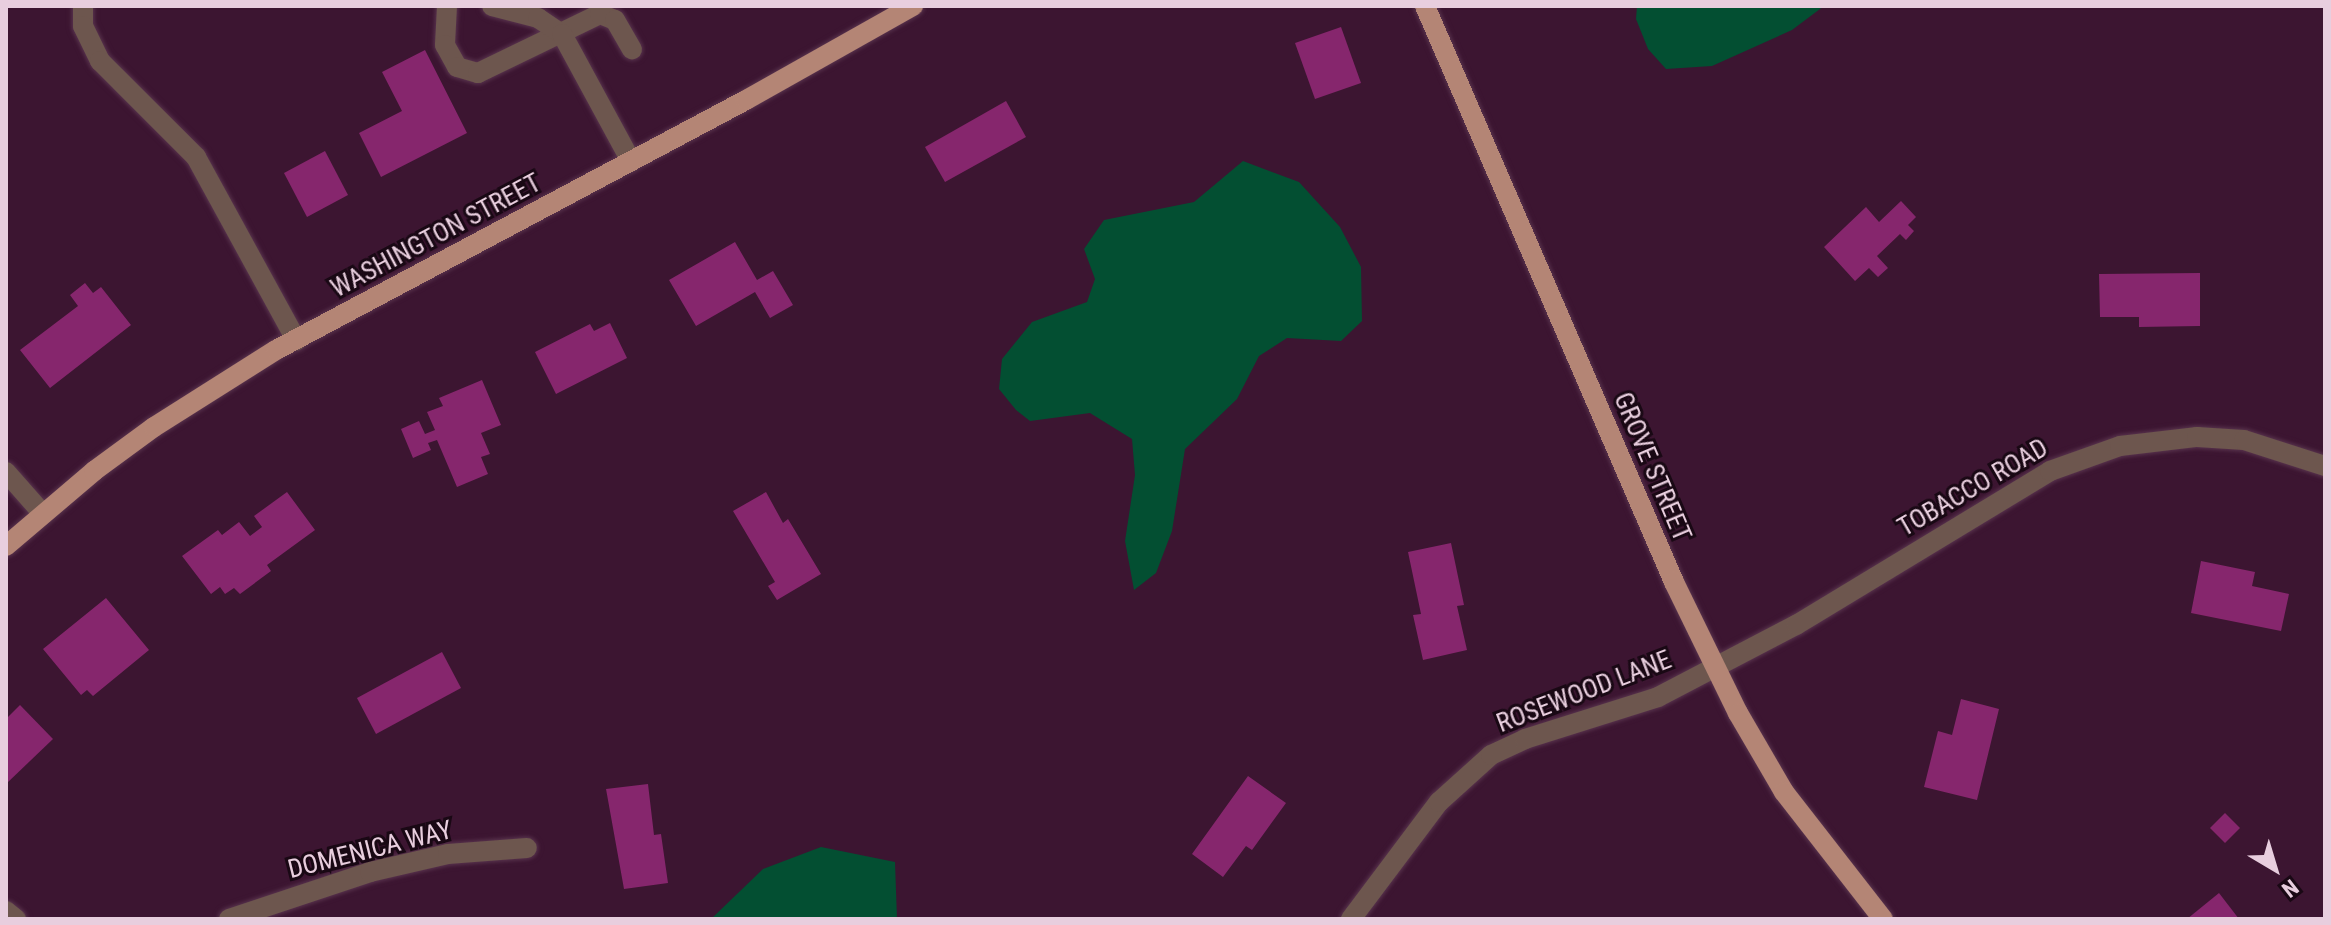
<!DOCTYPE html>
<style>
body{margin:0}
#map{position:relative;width:2331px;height:925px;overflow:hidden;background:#3c1531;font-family:"Roboto Condensed",sans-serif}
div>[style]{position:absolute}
.green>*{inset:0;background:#034f32}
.building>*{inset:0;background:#86266d}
.roads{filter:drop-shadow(0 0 2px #58334d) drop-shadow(0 0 2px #58334d)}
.minor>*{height:20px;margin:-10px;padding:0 10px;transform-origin:10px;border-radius:10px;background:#6d564e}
.major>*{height:20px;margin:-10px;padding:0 10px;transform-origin:10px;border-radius:10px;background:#b48575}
span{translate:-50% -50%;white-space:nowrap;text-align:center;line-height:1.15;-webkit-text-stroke:6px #190814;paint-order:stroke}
.street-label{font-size:26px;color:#e8cede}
.frame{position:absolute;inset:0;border:8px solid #e8cede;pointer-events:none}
.north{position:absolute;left:2235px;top:829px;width:80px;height:80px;-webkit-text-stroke:6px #190814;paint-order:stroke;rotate:142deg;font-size:22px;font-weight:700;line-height:32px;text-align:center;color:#e8cede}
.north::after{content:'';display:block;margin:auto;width:28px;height:36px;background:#e8cede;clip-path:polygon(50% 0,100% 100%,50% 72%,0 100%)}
</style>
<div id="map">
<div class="green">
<div style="clip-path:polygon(1637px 6px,1824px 6px,1792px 30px,1712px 66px,1666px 69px,1648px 49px,1636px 19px)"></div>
<div style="clip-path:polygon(1243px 161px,1299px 182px,1340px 227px,1361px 267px,1362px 321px,1341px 341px,1287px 338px,1259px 356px,1237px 399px,1185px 449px,1172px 531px,1156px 573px,1134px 590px,1125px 541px,1135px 475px,1132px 439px,1090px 413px,1030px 421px,1016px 410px,999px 389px,1002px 359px,1032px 322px,1087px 302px,1095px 279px,1084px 249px,1104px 220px,1194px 202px)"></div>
<div style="clip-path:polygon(821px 847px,895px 862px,897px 919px,711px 919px,763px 869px)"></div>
</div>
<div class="building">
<div style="clip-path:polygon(1341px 27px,1361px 83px,1315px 99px,1295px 43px)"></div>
<div style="clip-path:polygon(425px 50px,467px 133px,381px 177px,359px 133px,402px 111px,382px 72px)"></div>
<div style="clip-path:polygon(1006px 101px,1026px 137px,945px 182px,925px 147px)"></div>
<div style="clip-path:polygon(325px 151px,348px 195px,307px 217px,284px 173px)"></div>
<div style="clip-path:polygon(1901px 201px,1916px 217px,1908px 225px,1914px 231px,1906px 240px,1900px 234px,1877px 256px,1888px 268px,1878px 277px,1869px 268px,1855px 281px,1824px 247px,1866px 207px,1879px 222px)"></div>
<div style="clip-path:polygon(735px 242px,757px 280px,773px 271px,793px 305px,770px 318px,755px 292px,696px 326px,669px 280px)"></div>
<div style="clip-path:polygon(2200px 273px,2200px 326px,2139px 327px,2139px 317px,2100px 317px,2099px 274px)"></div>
<div style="clip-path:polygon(85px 283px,93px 293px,101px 287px,131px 325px,50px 388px,20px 350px,78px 306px,70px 295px)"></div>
<div style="clip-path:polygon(610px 323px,627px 358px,556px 394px,535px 352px,590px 324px,594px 331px)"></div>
<div style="clip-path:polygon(482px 380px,501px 425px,481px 433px,490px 454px,481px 457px,488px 474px,457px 487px,437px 440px,428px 443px,431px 450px,413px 458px,401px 429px,419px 421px,425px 434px,435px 430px,427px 412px,443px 406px,439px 398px)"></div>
<div style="clip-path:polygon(287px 492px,315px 530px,267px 565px,271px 571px,240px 594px,234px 588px,225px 594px,220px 587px,211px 594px,182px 556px,218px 530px,222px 535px,239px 522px,250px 536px,262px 527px,254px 516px)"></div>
<div style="clip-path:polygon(766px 492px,783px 523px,788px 519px,821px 574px,777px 600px,768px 586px,775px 582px,733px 511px)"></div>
<div style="clip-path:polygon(1451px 543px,1464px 605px,1457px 606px,1467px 650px,1423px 660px,1413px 615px,1421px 614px,1408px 552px)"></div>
<div style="clip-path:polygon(2201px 561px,2255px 572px,2252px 586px,2289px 594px,2281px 631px,2191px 613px)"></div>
<div style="clip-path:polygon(106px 598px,149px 650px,93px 696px,87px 690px,81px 695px,43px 649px)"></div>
<div style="clip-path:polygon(442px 652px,461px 688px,376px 734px,357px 698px)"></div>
<div style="clip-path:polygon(1961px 699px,1999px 709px,1977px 800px,1924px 787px,1938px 731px,1952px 735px)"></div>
<div style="clip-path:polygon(20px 705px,53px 739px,6px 784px,6px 719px)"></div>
<div style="clip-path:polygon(1248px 776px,1286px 803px,1252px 850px,1246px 846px,1223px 877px,1192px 854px)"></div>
<div style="clip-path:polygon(648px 784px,654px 835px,661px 834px,668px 883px,624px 889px,606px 789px)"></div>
<div style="clip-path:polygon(2225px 813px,2240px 828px,2225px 843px,2210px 828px)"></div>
<div style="clip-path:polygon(2219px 893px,2239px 919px,2187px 919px)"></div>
</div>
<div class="roads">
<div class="minor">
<div style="left:83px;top:6px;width:20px;rotate:90deg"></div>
<div style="left:83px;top:26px;width:39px;rotate:64deg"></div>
<div style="left:100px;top:61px;width:136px;rotate:45deg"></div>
<div style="left:196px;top:157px;width:209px;rotate:61.3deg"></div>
<div style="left:447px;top:6px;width:39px;rotate:93deg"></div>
<div style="left:445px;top:45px;width:25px;rotate:61deg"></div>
<div style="left:457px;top:67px;width:22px;rotate:16deg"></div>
<div style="left:478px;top:73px;width:136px;rotate:-25.8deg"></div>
<div style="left:600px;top:14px;width:16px;rotate:22deg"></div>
<div style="left:615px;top:20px;width:34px;rotate:60deg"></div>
<div style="left:492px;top:6px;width:48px;rotate:14.6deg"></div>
<div style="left:538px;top:18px;width:29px;rotate:34deg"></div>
<div style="left:562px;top:34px;width:145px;rotate:61.5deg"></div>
<div style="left:6px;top:472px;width:56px;rotate:48.6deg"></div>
<div style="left:6px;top:911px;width:13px;rotate:39deg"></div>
<div style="left:229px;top:919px;width:149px;rotate:-18.4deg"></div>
<div style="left:370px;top:872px;width:80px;rotate:-13deg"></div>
<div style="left:448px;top:854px;width:79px;rotate:-4.3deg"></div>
<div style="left:1351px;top:919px;width:146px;rotate:-53.1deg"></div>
<div style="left:1439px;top:802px;width:70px;rotate:-42.1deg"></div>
<div style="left:1491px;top:755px;width:38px;rotate:-25deg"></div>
<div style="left:1525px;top:739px;width:139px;rotate:-17.5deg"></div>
<div style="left:1658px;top:697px;width:156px;rotate:-27.6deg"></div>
<div style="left:1796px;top:625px;width:297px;rotate:-31.2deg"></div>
<div style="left:2050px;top:471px;width:74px;rotate:-19.7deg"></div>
<div style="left:2120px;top:446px;width:78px;rotate:-6.7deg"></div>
<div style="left:2197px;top:437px;width:47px;rotate:3.7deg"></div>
<div style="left:2244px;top:440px;width:85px;rotate:17.8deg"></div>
</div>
<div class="major">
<div style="left:1425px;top:6px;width:628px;rotate:66.62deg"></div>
<div style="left:1674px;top:582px;width:146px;rotate:64deg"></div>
<div style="left:1738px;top:713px;width:91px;rotate:59.8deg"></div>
<div style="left:1784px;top:792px;width:161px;rotate:52.1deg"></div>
<div style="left:6px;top:546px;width:116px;rotate:-40.4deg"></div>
<div style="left:94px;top:471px;width:74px;rotate:-36.3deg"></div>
<div style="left:154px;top:427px;width:144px;rotate:-32.3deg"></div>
<div style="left:276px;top:350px;width:532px;rotate:-28.01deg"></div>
<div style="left:746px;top:100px;width:192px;rotate:-29.4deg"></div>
</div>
</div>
<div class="street-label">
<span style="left:436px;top:236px;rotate:-28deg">WASHINGTON STREET</span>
<span style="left:1652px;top:467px;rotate:67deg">GROVE STREET</span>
<span style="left:1973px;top:488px;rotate:-30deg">TOBACCO ROAD</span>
<span style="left:1584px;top:692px;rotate:-21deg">ROSEWOOD LANE</span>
<span style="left:370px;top:850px;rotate:-14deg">DOMENICA WAY</span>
</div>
<div class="frame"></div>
<div class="north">N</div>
</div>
